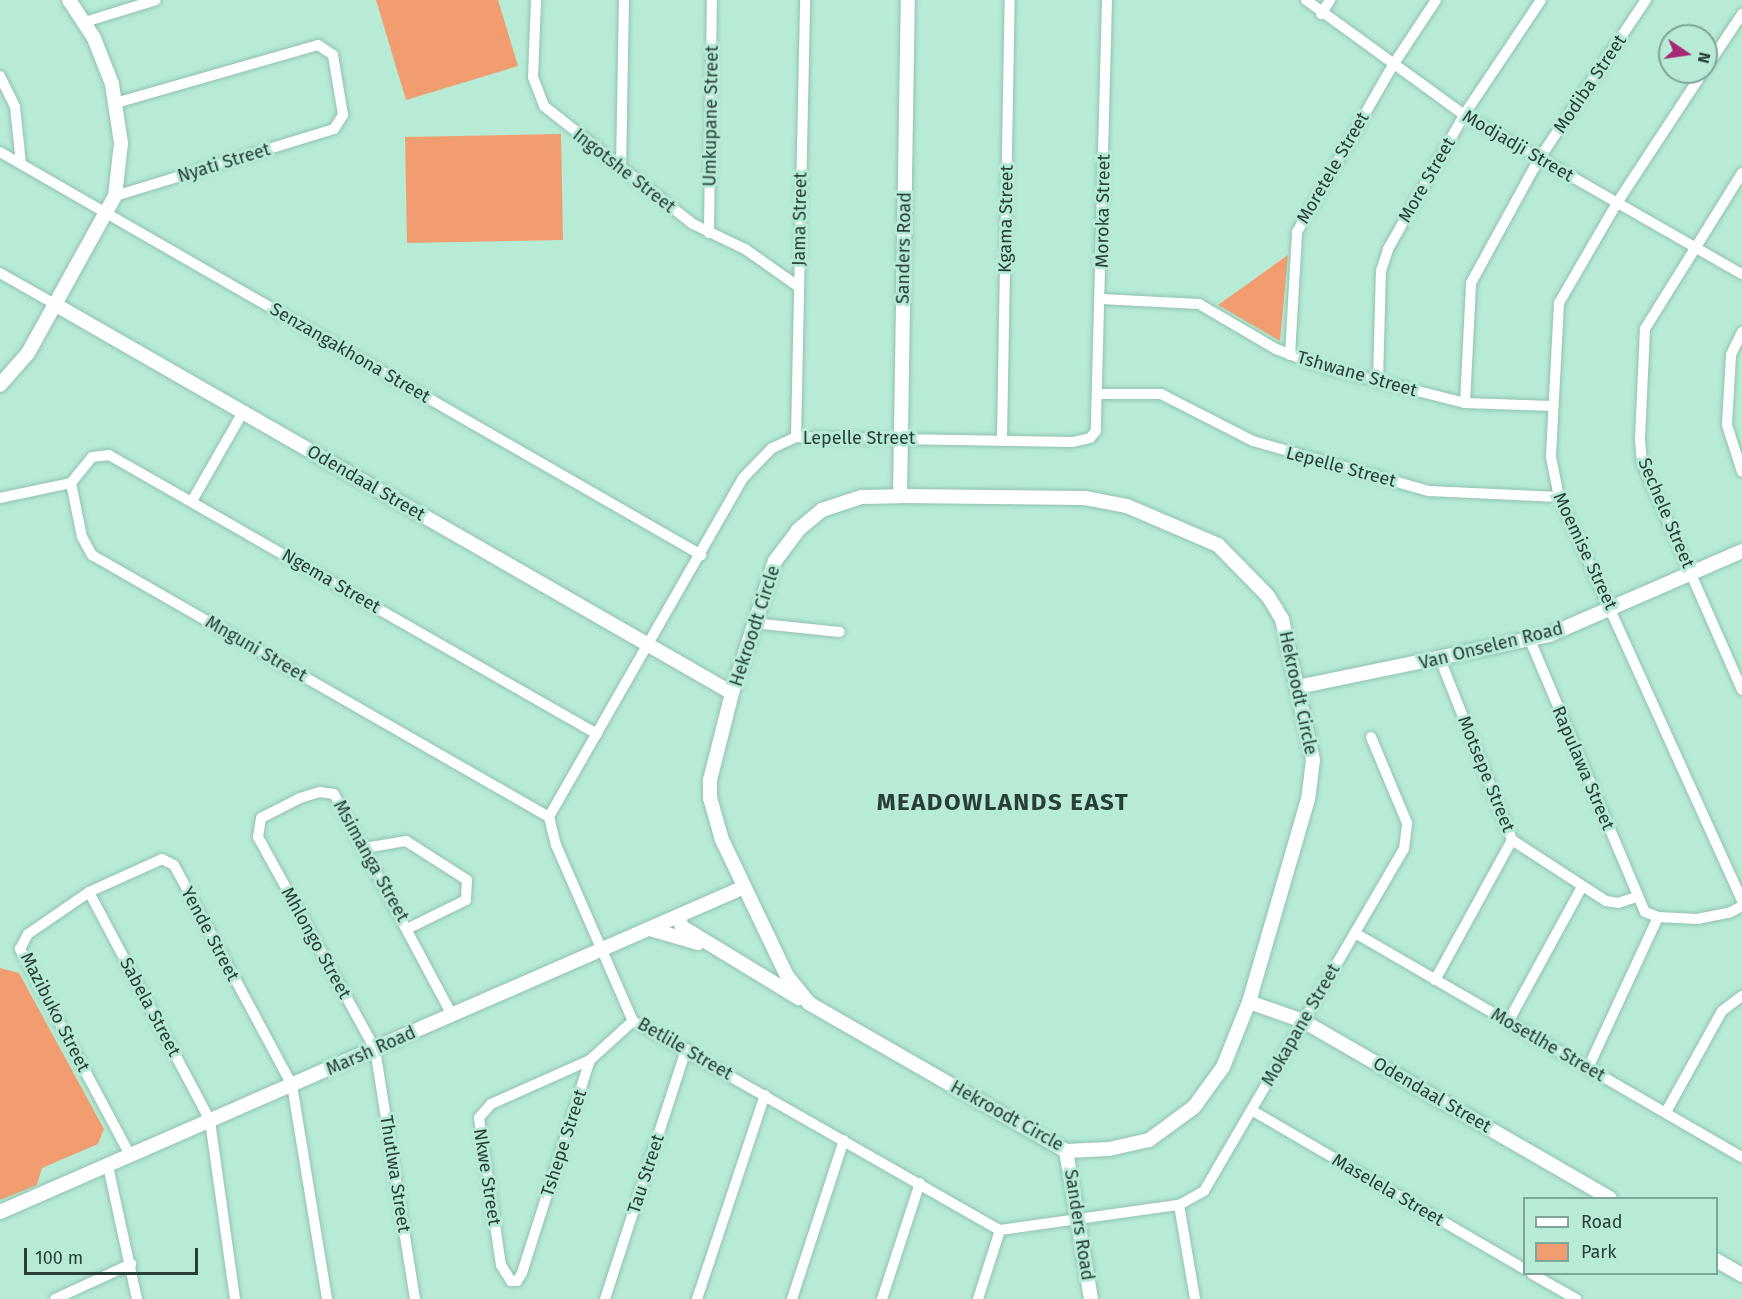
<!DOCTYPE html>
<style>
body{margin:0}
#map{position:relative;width:1742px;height:1299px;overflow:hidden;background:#b7ebd6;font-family:"Fira Sans",sans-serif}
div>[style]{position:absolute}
.green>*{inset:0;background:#f29d70}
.roads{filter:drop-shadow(0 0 2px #90c3af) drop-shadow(0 0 2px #90c3af)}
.minor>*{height:10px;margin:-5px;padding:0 5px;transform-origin:5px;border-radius:5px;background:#fff}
.tertiary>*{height:14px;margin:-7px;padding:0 7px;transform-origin:7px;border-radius:7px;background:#fff}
span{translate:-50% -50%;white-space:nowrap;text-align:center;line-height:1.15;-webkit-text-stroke:6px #b7ebd6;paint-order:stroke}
.street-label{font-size:18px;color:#293e35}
.district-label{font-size:24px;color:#293e35;font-weight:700;letter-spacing:1.5px}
.legend{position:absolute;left:1523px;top:1197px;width:195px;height:78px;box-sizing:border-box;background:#b7ebd6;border:2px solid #7ea696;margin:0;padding:8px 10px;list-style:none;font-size:18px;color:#293e35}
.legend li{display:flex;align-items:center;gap:12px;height:30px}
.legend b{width:30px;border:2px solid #7ea696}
.north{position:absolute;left:1658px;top:24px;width:60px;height:60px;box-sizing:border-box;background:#b7ebd6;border:2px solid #7ea696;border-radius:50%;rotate:103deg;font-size:16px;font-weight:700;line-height:24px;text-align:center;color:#293e35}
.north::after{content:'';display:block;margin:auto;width:21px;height:27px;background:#a82776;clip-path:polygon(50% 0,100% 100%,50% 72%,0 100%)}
.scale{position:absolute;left:24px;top:1248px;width:174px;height:27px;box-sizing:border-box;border:3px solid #293e35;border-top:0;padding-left:8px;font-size:18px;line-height:21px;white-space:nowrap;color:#293e35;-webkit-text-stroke:4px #b7ebd6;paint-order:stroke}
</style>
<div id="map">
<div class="green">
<div style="clip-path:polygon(376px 0,498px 0,518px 66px,406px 100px)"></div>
<div style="clip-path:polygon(561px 134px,563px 240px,407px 243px,405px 137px)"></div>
<div style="clip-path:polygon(1288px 255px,1280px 341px,1218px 305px)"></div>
<div style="clip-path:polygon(0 968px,19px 973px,104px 1129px,98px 1144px,42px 1168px,37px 1185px,0 1200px)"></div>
</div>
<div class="roads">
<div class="minor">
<div style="left:536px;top:0;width:77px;rotate:92.2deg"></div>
<div style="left:533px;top:77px;width:31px;rotate:69deg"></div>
<div style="left:544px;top:106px;width:190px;rotate:38.4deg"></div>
<div style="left:693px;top:224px;width:58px;rotate:25.7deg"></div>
<div style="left:745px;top:249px;width:66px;rotate:35.1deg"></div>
<div style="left:1107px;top:0;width:431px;rotate:91.5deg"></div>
<div style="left:1096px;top:431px;width:9px;rotate:131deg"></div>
<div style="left:1090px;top:438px;width:18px;rotate:167deg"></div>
<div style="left:1072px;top:442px;width:276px;rotate:-179deg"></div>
<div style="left:796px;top:437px;width:26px;rotate:155deg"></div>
<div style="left:772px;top:448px;width:42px;rotate:134deg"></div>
<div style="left:743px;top:478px;width:391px;rotate:119.8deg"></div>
<div style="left:549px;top:817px;width:29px;rotate:76deg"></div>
<div style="left:556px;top:845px;width:192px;rotate:66.4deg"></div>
<div style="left:633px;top:1021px;width:422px;rotate:29.7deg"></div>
<div style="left:1000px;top:1230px;width:181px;rotate:-8deg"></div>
<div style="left:1179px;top:1205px;width:29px;rotate:-29deg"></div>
<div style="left:1204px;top:1191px;width:396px;rotate:-59.7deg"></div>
<div style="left:1404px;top:849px;width:26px;rotate:-83deg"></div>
<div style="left:1407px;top:823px;width:93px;rotate:-112.7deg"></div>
<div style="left:1306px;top:0;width:195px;rotate:36deg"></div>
<div style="left:1464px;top:115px;width:320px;rotate:29.8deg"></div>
<div style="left:1321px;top:14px;width:17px;rotate:-57deg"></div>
<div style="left:85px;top:22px;width:74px;rotate:-17.2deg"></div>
<div style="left:1706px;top:68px;width:65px;rotate:-56.3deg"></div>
<div style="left:1703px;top:72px;width:157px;rotate:123.3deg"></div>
<div style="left:1617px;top:203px;width:116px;rotate:120.1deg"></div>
<div style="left:1559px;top:303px;width:154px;rotate:93deg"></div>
<div style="left:1551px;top:457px;width:41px;rotate:78.7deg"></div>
<div style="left:1559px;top:497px;width:444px;rotate:65.6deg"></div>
<div style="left:0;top:76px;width:34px;rotate:64deg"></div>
<div style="left:15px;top:107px;width:57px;rotate:84deg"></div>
<div style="left:0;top:152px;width:809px;rotate:29.89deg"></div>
<div style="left:621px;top:169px;width:169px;rotate:-89deg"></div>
<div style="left:1742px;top:173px;width:184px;rotate:121.9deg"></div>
<div style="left:1645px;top:329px;width:111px;rotate:92.6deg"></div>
<div style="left:1640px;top:440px;width:23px;rotate:85deg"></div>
<div style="left:1642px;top:463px;width:248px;rotate:66.2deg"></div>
<div style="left:115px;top:196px;width:229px;rotate:-17deg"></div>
<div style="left:334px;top:129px;width:17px;rotate:-57deg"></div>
<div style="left:343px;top:115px;width:61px;rotate:-99.5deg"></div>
<div style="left:333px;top:55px;width:18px;rotate:-146deg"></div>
<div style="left:318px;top:45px;width:210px;rotate:164deg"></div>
<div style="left:709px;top:233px;width:233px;rotate:-89.3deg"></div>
<div style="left:0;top:273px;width:64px;rotate:29.7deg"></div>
<div style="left:1101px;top:299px;width:98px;rotate:2.9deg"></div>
<div style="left:1199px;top:304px;width:89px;rotate:30.3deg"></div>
<div style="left:1276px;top:349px;width:53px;rotate:20.8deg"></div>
<div style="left:1326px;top:368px;width:143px;rotate:14.1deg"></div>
<div style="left:1465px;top:403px;width:87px;rotate:2deg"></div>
<div style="left:1742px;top:332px;width:25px;rotate:116deg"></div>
<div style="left:1731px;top:355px;width:70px;rotate:93.3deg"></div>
<div style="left:1727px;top:425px;width:49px;rotate:72.3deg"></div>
<div style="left:1290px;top:355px;width:123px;rotate:-86.7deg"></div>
<div style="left:1297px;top:232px;width:193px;rotate:-60.1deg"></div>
<div style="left:1393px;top:65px;width:78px;rotate:-56.5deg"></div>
<div style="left:1378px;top:382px;width:111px;rotate:-88.5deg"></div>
<div style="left:1381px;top:271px;width:23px;rotate:-72deg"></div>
<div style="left:1388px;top:249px;width:154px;rotate:-60.4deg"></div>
<div style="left:1464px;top:115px;width:138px;rotate:-56.2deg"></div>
<div style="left:1098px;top:394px;width:63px"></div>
<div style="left:1161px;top:394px;width:103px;rotate:27.1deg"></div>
<div style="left:1253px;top:441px;width:183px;rotate:15.9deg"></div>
<div style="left:1429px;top:491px;width:130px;rotate:2.6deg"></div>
<div style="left:1465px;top:403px;width:120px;rotate:-87.1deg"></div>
<div style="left:1471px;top:283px;width:141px;rotate:-61.3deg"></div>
<div style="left:1539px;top:159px;width:192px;rotate:-56.1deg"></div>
<div style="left:796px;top:437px;width:437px;rotate:-88.8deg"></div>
<div style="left:1002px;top:438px;width:438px;rotate:-89deg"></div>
<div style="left:71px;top:483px;width:33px;rotate:-51deg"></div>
<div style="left:92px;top:457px;width:17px;rotate:-7deg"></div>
<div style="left:109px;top:455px;width:562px;rotate:29.76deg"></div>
<div style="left:71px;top:483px;width:55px;rotate:78.5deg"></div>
<div style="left:82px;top:537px;width:21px;rotate:61deg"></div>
<div style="left:92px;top:555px;width:527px;rotate:29.83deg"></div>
<div style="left:0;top:498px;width:73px;rotate:-11.9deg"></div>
<div style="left:192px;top:501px;width:103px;rotate:-60.2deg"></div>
<div style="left:753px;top:623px;width:87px;rotate:5.9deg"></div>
<div style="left:1530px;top:640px;width:295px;rotate:67.1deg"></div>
<div style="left:1645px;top:912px;width:14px;rotate:21deg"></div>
<div style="left:1658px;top:917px;width:39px;rotate:3deg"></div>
<div style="left:1697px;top:919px;width:33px;rotate:-11deg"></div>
<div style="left:1729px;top:913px;width:15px;rotate:-28deg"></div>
<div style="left:1440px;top:659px;width:195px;rotate:68.3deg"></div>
<div style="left:1512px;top:840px;width:112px;rotate:33deg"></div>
<div style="left:1606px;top:901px;width:12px;rotate:9deg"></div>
<div style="left:1618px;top:903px;width:20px;rotate:-18deg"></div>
<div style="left:365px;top:848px;width:42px;rotate:-9.7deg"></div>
<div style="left:406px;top:841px;width:72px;rotate:32.6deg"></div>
<div style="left:467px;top:880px;width:20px;rotate:93deg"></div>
<div style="left:466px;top:900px;width:64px;rotate:153.8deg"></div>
<div style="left:89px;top:892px;width:259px;rotate:62.1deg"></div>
<div style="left:210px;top:1121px;width:180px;rotate:82deg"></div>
<div style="left:1355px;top:933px;width:447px;rotate:30.1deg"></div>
<div style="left:1435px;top:980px;width:160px;rotate:-61.2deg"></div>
<div style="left:1508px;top:1022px;width:154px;rotate:-61.3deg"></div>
<div style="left:590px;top:1060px;width:108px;rotate:156deg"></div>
<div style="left:491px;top:1104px;width:18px;rotate:131deg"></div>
<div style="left:479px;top:1118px;width:149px;rotate:81.5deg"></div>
<div style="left:501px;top:1265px;width:19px;rotate:58deg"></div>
<div style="left:511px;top:1281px;width:6px"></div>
<div style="left:517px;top:1281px;width:9px;rotate:-58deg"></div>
<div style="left:522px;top:1273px;width:224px;rotate:-72.3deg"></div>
<div style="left:590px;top:1060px;width:58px;rotate:-42.2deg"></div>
<div style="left:1588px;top:1068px;width:166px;rotate:-65.1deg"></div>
<div style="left:1253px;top:1111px;width:314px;rotate:30.2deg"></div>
<div style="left:1666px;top:1112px;width:115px;rotate:-61deg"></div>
<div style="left:1722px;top:1011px;width:25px;rotate:-37deg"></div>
<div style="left:130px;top:1155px;width:234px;rotate:-118.1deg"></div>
<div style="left:20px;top:949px;width:17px;rotate:-62deg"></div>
<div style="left:28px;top:934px;width:74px;rotate:-34.5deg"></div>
<div style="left:89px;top:892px;width:80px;rotate:-24.3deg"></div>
<div style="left:162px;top:859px;width:13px;rotate:27deg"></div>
<div style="left:174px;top:865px;width:250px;rotate:61.8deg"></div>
<div style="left:292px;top:1085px;width:217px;rotate:80.7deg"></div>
<div style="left:108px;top:1166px;width:136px;rotate:77.7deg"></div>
<div style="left:1179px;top:1205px;width:95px;rotate:80.3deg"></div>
<div style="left:1532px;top:1274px;width:51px;rotate:29.6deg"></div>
<div style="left:55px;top:1299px;width:84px;rotate:-24.7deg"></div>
<div style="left:415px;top:1299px;width:253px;rotate:-99.1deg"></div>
<div style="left:375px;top:1049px;width:242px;rotate:-118.9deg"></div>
<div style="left:258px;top:837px;width:19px;rotate:-81deg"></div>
<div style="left:261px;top:818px;width:44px;rotate:-27.1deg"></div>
<div style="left:300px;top:798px;width:21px;rotate:-17deg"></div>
<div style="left:320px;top:792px;width:14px;rotate:8deg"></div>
<div style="left:334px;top:794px;width:251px;rotate:61.9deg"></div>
<div style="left:605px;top:1299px;width:263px;rotate:-72deg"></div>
<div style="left:697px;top:1299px;width:215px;rotate:-71.6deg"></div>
<div style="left:792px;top:1299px;width:167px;rotate:-71.9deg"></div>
<div style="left:882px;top:1299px;width:122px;rotate:-71.9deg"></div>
<div style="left:978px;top:1299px;width:72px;rotate:-72.3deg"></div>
</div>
<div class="tertiary">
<div style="left:56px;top:305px;width:779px;rotate:29.85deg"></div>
<div style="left:0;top:385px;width:43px;rotate:-48.8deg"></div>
<div style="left:28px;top:353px;width:179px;rotate:-61deg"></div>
<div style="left:115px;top:196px;width:53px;rotate:-83.5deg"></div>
<div style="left:121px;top:143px;width:60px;rotate:-98.7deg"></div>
<div style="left:112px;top:84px;width:49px;rotate:-111.4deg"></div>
<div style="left:94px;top:38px;width:45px;rotate:-123.3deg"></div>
<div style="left:900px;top:496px;width:185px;rotate:0.6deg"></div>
<div style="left:1085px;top:498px;width:43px;rotate:10.8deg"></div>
<div style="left:1127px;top:506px;width:99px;rotate:23.2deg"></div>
<div style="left:1218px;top:545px;width:71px;rotate:45.6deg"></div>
<div style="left:1268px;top:596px;width:27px;rotate:59deg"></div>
<div style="left:1282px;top:619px;width:144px;rotate:77.6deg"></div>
<div style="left:1313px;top:760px;width:39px;rotate:97deg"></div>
<div style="left:1308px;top:799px;width:211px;rotate:106.2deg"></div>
<div style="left:1249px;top:1002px;width:70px;rotate:111.8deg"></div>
<div style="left:1223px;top:1067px;width:49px;rotate:125.9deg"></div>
<div style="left:1194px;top:1107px;width:56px;rotate:143.7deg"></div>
<div style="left:1149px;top:1140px;width:41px;rotate:167.3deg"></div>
<div style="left:1109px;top:1149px;width:43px;rotate:177.3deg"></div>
<div style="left:1066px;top:1151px;width:297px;rotate:-150.1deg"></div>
<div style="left:809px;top:1003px;width:35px;rotate:-129deg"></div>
<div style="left:787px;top:976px;width:151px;rotate:-115.5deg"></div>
<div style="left:722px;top:840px;width:44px;rotate:-105.9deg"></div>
<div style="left:710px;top:798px;width:18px;rotate:-90deg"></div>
<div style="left:710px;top:780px;width:90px;rotate:-75.8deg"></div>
<div style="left:732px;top:693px;width:139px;rotate:-72deg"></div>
<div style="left:775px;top:561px;width:39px;rotate:-53deg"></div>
<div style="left:798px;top:530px;width:31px;rotate:-40deg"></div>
<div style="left:822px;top:510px;width:41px;rotate:-18.4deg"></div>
<div style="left:861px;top:497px;width:39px;rotate:-1deg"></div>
<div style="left:900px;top:496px;width:496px;rotate:-89.1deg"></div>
<div style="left:1298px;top:687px;width:256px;rotate:-11.7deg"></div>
<div style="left:1549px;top:635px;width:210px;rotate:-23.5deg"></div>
<div style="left:678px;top:917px;width:11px;rotate:68deg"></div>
<div style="left:682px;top:927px;width:137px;rotate:31.3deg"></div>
<div style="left:650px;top:929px;width:50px;rotate:16.3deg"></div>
<div style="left:1249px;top:1002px;width:57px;rotate:19.4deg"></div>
<div style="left:1303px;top:1021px;width:354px;rotate:30deg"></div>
<div style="left:1066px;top:1151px;width:150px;rotate:80.4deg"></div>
<div style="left:0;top:1212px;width:810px;rotate:-23.59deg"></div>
<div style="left:1716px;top:1260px;width:30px;rotate:30deg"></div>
</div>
</div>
<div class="street-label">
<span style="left:1590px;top:84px;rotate:-56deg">Modiba Street</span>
<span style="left:711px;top:116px;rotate:-89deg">Umkupane Street</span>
<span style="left:1518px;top:146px;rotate:30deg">Modjadji Street</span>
<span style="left:224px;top:163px;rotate:-17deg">Nyati Street</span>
<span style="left:1333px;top:168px;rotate:-60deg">Moretele Street</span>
<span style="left:624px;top:171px;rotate:38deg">Ingotshe Street</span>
<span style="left:1427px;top:180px;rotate:-60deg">More Street</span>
<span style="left:1103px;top:211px;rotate:-89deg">Moroka Street</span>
<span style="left:800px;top:219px;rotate:-89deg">Jama Street</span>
<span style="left:1006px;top:219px;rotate:-89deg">Kgama Street</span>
<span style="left:904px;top:248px;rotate:-89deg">Sanders Road</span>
<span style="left:350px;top:353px;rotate:30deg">Senzangakhona Street</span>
<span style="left:1357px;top:374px;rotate:16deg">Tshwane Street</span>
<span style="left:859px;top:438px">Lepelle Street</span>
<span style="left:1341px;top:467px;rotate:15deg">Lepelle Street</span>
<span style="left:366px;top:483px;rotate:30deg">Odendaal Street</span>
<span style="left:1666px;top:513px;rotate:67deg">Sechele Street</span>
<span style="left:1585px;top:551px;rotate:65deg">Moemise Street</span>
<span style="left:331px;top:581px;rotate:30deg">Ngema Street</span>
<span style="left:755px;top:626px;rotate:-72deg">Hekroodt Circle</span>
<span style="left:1491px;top:646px;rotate:-14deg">Van Onselen Road</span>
<span style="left:256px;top:649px;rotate:30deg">Mnguni Street</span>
<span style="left:1298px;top:693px;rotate:78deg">Hekroodt Circle</span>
<span style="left:1583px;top:768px;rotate:67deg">Rapulawa Street</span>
<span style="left:1486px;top:774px;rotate:68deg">Motsepe Street</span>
<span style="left:371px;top:861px;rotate:61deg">Msimanga Street</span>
<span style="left:210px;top:934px;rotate:62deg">Yende Street</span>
<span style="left:316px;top:943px;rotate:61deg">Mhlongo Street</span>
<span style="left:150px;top:1007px;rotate:62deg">Sabela Street</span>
<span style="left:55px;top:1012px;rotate:63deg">Mazibuko Street</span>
<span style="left:1301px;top:1025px;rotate:-60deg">Mokapane Street</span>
<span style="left:1548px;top:1045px;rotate:30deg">Mosetlhe Street</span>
<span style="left:685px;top:1049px;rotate:30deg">Betlile Street</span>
<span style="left:371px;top:1051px;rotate:-24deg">Marsh Road</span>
<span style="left:1432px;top:1095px;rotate:30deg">Odendaal Street</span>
<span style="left:1007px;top:1116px;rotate:29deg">Hekroodt Circle</span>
<span style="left:564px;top:1143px;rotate:-72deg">Tshepe Street</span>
<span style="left:395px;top:1174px;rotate:81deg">Thutlwa Street</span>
<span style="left:646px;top:1174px;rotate:-72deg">Tau Street</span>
<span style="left:487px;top:1177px;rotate:81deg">Nkwe Street</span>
<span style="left:1388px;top:1190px;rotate:30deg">Maselela Street</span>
<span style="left:1079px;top:1225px;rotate:81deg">Sanders Road</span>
</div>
<div class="district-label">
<span style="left:1003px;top:803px">MEADOWLANDS EAST</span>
</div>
<ul class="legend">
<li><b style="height:8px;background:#fff"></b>Road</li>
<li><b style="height:16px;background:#f29d70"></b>Park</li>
</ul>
<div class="north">N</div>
<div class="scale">100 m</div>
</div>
